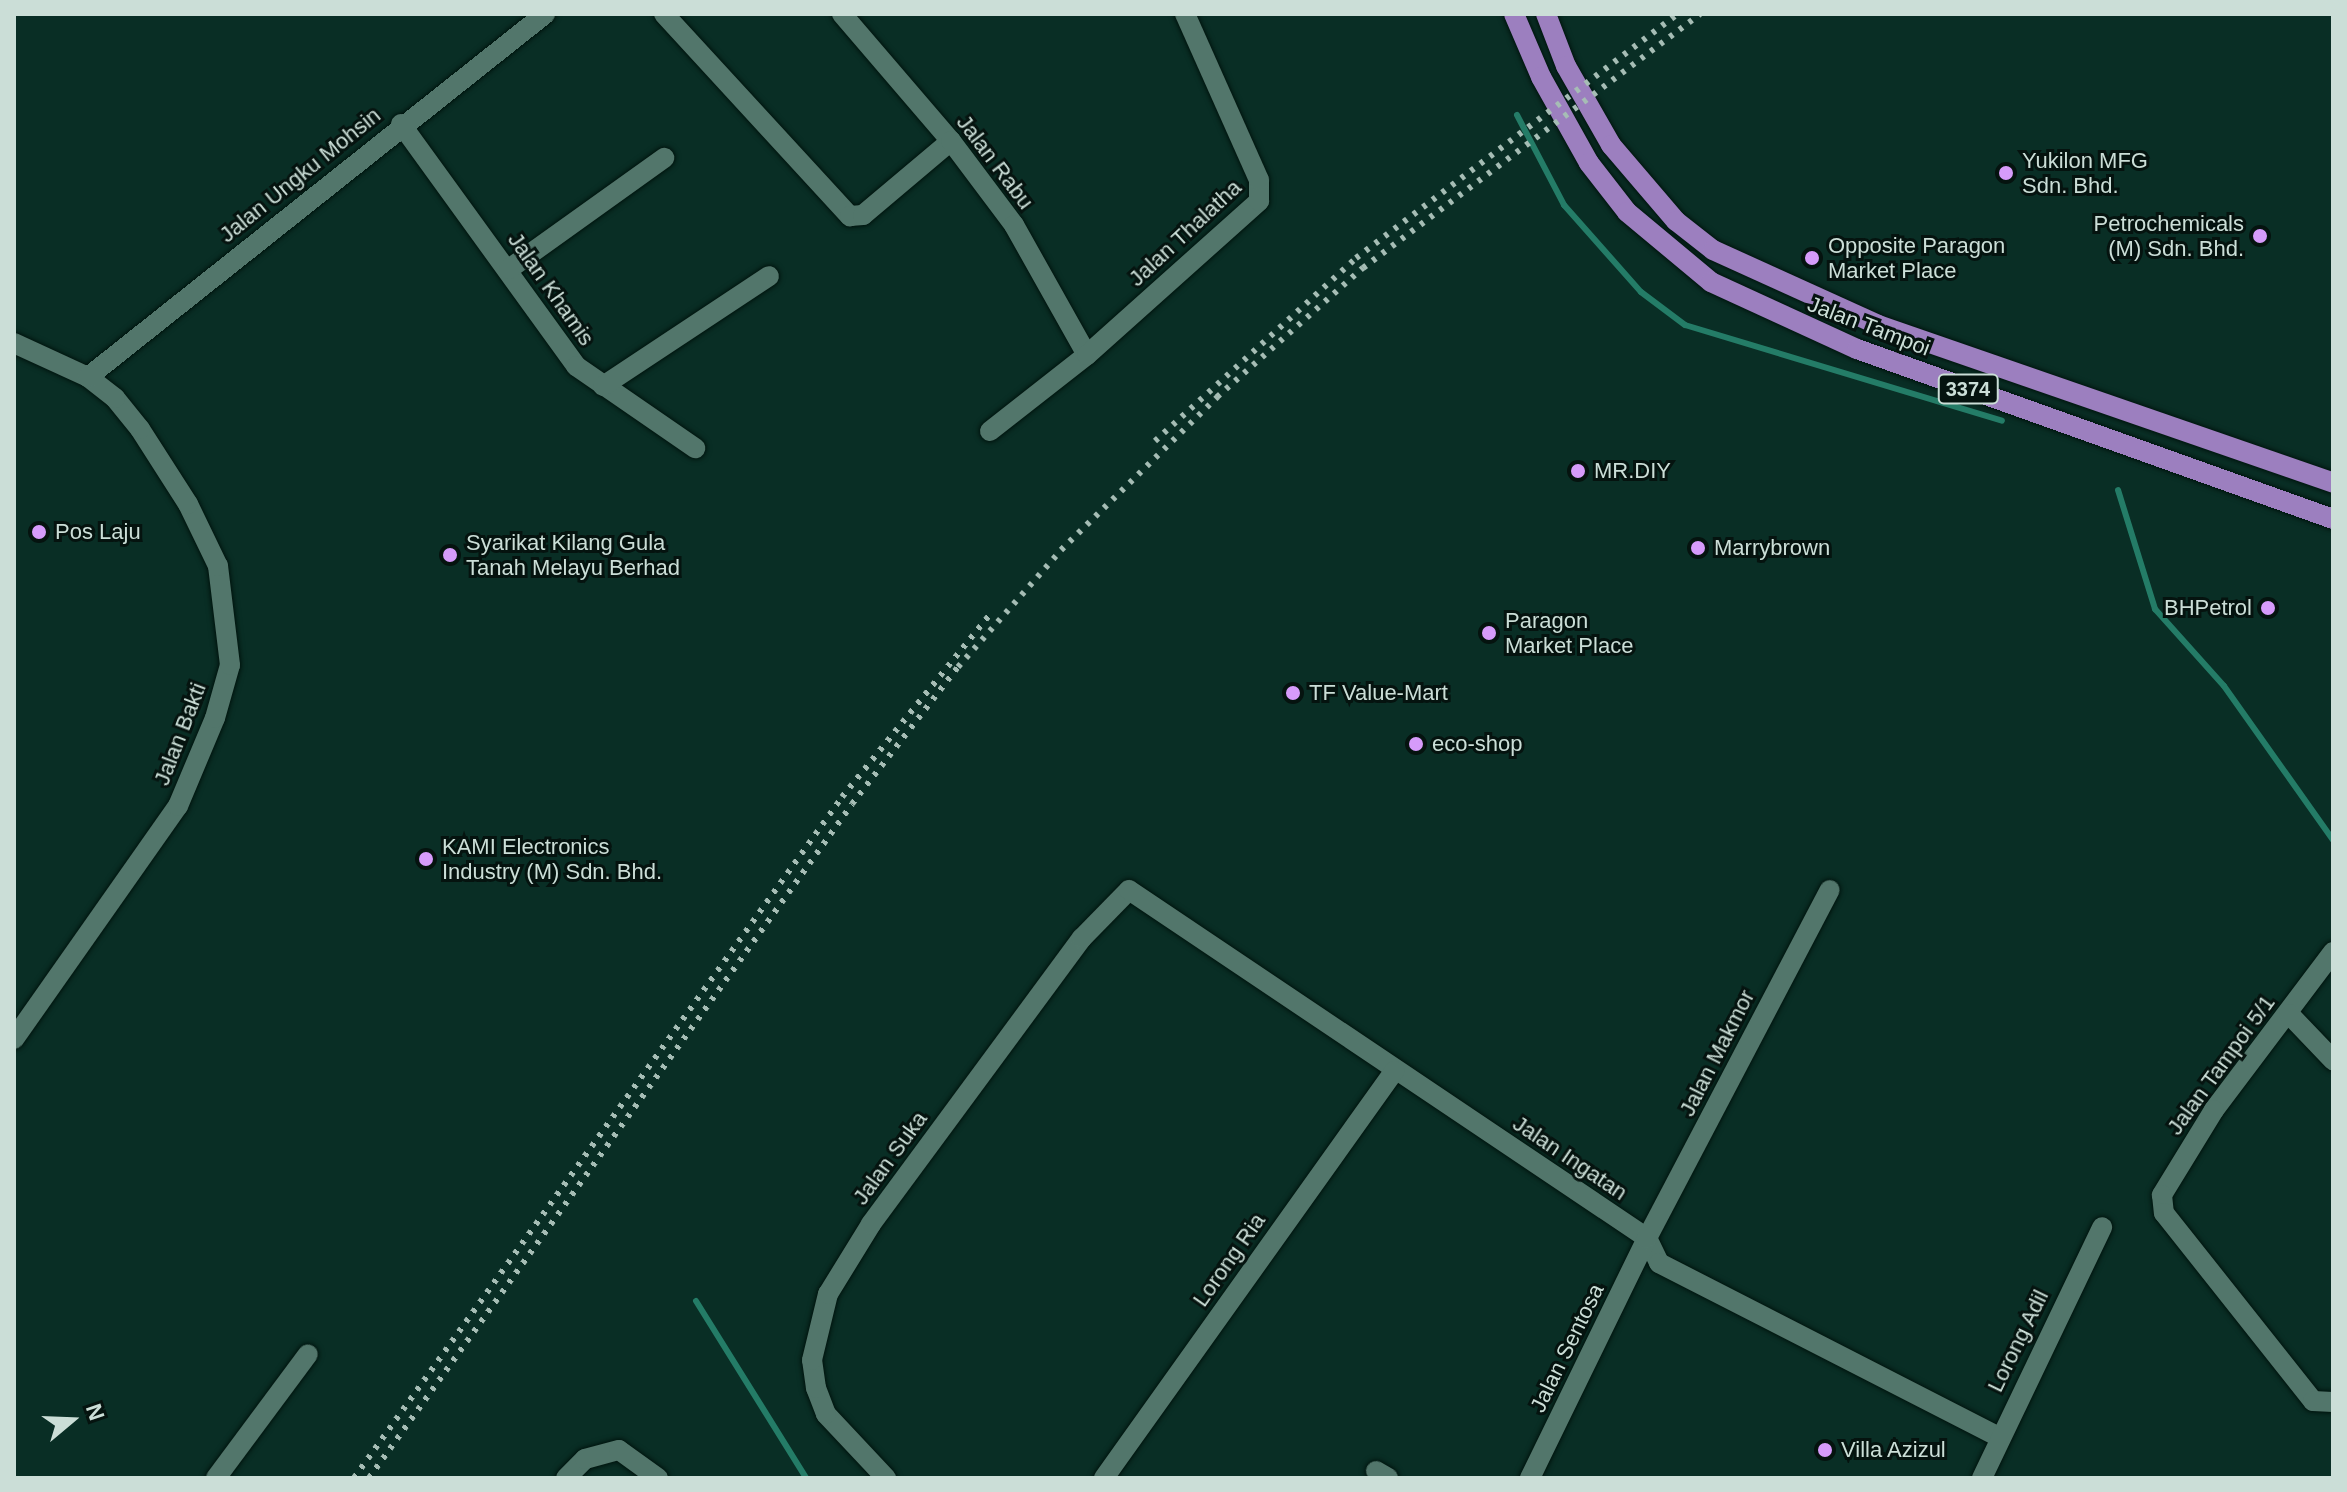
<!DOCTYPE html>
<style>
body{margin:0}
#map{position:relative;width:2347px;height:1492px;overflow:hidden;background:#092e25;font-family:Helvetica,sans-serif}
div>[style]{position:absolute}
.stream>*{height:6px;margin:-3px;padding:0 3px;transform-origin:3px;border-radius:3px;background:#247c67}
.roads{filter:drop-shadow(0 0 2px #00140e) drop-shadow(0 0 2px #00140e)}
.street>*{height:20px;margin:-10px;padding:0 10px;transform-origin:10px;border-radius:10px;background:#52766b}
.secondary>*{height:20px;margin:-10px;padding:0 10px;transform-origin:10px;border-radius:10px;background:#52766b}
.primary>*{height:20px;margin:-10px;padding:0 10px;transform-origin:10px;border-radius:10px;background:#9c7fbf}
.rail>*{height:6px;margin-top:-3px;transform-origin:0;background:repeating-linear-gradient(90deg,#a6bdb5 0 4px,transparent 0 12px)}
.dots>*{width:22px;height:22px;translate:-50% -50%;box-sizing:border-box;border:4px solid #05130f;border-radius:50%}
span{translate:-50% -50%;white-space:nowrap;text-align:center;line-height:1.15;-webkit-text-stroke:6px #05130f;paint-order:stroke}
.shield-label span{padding:2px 6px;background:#05130f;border:2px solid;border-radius:6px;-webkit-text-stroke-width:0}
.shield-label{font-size:20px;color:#cbded7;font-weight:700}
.poi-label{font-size:22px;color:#cbded7}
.left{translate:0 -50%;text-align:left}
.right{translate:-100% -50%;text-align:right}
.street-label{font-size:22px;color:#cbded7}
.frame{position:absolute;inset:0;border:16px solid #cbded7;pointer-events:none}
.north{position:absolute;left:32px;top:1380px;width:80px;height:80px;-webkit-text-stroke:6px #05130f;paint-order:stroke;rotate:71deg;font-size:22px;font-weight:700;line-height:32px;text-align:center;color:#cbded7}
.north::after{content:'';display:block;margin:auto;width:28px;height:36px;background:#cbded7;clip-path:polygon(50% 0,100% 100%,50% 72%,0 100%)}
</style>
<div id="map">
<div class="stream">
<div style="left:1517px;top:115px;width:102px;rotate:62.4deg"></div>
<div style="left:1564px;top:205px;width:116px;rotate:48.5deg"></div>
<div style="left:1641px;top:292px;width:55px;rotate:36.9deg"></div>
<div style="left:1685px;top:325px;width:331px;rotate:16.8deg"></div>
<div style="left:2118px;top:490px;width:125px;rotate:72.7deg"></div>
<div style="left:2155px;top:609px;width:103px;rotate:48.1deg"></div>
<div style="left:2224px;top:686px;width:189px;rotate:54.7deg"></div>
<div style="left:696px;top:1301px;width:208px;rotate:58.1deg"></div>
</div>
<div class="roads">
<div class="street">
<div style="left:664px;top:14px;width:275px;rotate:47.4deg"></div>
<div style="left:850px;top:216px;width:13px;rotate:-4deg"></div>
<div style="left:863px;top:215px;width:115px;rotate:-40.1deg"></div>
<div style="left:842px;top:14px;width:167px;rotate:49.4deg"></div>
<div style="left:951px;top:141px;width:105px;rotate:53.1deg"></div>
<div style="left:1014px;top:225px;width:149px;rotate:60.7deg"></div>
<div style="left:401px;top:124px;width:299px;rotate:54.1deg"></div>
<div style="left:576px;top:366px;width:145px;rotate:34.6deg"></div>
<div style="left:509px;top:269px;width:191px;rotate:-35.6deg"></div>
<div style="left:603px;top:386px;width:199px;rotate:-33.5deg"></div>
<div style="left:990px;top:431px;width:123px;rotate:-38.1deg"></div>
<div style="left:1087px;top:355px;width:231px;rotate:-41.8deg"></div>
<div style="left:1259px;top:201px;width:21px;rotate:-90deg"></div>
<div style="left:1259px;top:180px;width:182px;rotate:-114deg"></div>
<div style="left:2333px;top:952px;width:198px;rotate:127deg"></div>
<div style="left:2214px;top:1110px;width:100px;rotate:121.5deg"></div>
<div style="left:2162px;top:1195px;width:18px;rotate:84deg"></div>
<div style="left:2164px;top:1213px;width:240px;rotate:51.6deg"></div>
<div style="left:2313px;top:1401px;width:20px;rotate:3deg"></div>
<div style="left:2289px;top:1014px;width:64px;rotate:46.3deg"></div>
<div style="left:14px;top:1039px;width:285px;rotate:-54.9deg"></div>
<div style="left:178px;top:806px;width:95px;rotate:-67.2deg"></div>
<div style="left:215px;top:718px;width:55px;rotate:-74.2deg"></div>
<div style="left:230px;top:665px;width:100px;rotate:-96.9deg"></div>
<div style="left:218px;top:566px;width:69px;rotate:-115.8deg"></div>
<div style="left:188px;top:504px;width:89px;rotate:-122.6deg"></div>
<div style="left:140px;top:429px;width:40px;rotate:-129deg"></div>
<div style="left:115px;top:398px;width:34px;rotate:-142deg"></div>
<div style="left:1376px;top:1471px;width:14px;rotate:30deg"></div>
<div style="left:216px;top:1478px;width:154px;rotate:-53.4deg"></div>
<div style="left:566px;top:1478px;width:27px;rotate:-45deg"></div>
<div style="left:585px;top:1459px;width:35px;rotate:-15deg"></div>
<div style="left:619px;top:1450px;width:48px;rotate:35.7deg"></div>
<div style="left:886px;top:1478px;width:88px;rotate:-133.2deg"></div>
<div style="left:826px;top:1414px;width:28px;rotate:-111deg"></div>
<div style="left:816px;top:1388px;width:28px;rotate:-98deg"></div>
<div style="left:812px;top:1360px;width:68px;rotate:-76.4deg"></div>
<div style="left:828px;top:1294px;width:82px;rotate:-58.4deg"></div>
<div style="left:871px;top:1224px;width:355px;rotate:-53.6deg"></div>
<div style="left:1082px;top:938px;width:67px;rotate:-45.6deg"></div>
<div style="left:1129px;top:890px;width:624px;rotate:33.89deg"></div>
<div style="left:1647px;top:1238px;width:28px;rotate:64deg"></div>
<div style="left:1659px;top:1263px;width:380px;rotate:27.1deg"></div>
<div style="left:1104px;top:1478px;width:500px;rotate:-54.5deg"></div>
<div style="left:1530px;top:1478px;width:267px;rotate:-64deg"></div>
<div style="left:1647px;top:1238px;width:393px;rotate:-62.3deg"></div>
<div style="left:1982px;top:1478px;width:278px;rotate:-64.4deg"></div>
</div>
<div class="secondary">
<div style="left:14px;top:343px;width:81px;rotate:24.7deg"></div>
<div style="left:88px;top:377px;width:584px;rotate:-38.46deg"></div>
</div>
<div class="primary">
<div style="left:1514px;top:14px;width:69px;rotate:66.8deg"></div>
<div style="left:1541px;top:77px;width:98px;rotate:60.8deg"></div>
<div style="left:1589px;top:163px;width:62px;rotate:52.2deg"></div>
<div style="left:1627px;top:212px;width:109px;rotate:39.8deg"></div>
<div style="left:1711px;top:282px;width:161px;rotate:24.7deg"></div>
<div style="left:1857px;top:349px;width:505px;rotate:19.65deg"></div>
<div style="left:1546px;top:14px;width:56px;rotate:69deg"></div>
<div style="left:1566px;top:66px;width:91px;rotate:60.3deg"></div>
<div style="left:1611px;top:145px;width:100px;rotate:49.5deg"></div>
<div style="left:1676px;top:221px;width:47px;rotate:38.1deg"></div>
<div style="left:1713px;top:250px;width:181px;rotate:24.4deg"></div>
<div style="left:1878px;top:325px;width:482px;rotate:19.1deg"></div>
</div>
</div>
<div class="rail">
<div style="left:1155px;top:441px;width:272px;rotate:-42.3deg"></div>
<div style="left:1356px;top:258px;width:404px;rotate:-37.2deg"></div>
<div style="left:354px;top:1478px;width:838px;rotate:-54.37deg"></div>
<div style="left:842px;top:797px;width:238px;rotate:-51deg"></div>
<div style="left:369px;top:1478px;width:829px;rotate:-54.37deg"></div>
<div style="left:852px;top:804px;width:173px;rotate:-52.3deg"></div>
<div style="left:958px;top:667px;width:156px;rotate:-48.6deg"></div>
<div style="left:1061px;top:550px;width:219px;rotate:-44.4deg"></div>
<div style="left:1217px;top:397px;width:195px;rotate:-41.5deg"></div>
<div style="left:1363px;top:268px;width:422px;rotate:-37deg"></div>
</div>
<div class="dots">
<div style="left:2006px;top:173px;background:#d69bfa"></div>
<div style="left:2260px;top:236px;background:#d69bfa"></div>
<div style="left:1812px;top:258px;background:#d69bfa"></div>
<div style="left:1578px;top:471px;background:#d69bfa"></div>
<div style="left:39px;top:532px;background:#d69bfa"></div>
<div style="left:1698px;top:548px;background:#d69bfa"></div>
<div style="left:450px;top:555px;background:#d69bfa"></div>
<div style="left:2268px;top:608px;background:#d69bfa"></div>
<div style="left:1489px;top:633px;background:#d69bfa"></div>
<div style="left:1293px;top:693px;background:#d69bfa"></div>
<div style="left:1416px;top:744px;background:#d69bfa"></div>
<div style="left:426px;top:859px;background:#d69bfa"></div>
<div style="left:1825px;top:1450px;background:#d69bfa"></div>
</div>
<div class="shield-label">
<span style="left:1968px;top:389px">3374</span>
</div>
<div class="poi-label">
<span class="left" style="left:2022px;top:173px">Yukilon MFG<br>Sdn. Bhd.</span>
<span class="right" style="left:2244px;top:236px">Petrochemicals<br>(M) Sdn. Bhd.</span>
<span class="left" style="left:1828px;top:258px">Opposite Paragon<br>Market Place</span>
<span class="left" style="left:1594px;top:471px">MR.DIY</span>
<span class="left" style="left:55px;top:532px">Pos Laju</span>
<span class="left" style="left:466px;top:555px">Syarikat Kilang Gula<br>Tanah Melayu Berhad</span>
<span class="left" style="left:1714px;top:548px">Marrybrown</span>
<span class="right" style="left:2252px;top:608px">BHPetrol</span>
<span class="left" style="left:1505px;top:633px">Paragon<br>Market Place</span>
<span class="left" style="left:1309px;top:693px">TF Value-Mart</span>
<span class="left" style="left:1432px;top:744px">eco-shop</span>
<span class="left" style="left:442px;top:859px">KAMI Electronics<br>Industry (M) Sdn. Bhd.</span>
<span class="left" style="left:1841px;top:1450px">Villa Azizul</span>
</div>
<div class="street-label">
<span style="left:995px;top:162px;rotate:53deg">Jalan Rabu</span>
<span style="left:300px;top:175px;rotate:-39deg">Jalan Ungku Mohsin</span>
<span style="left:1185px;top:233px;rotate:-43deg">Jalan Thalatha</span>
<span style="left:551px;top:289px;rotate:55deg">Jalan Khamis</span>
<span style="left:1869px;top:326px;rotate:21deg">Jalan Tampoi</span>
<span style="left:180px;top:734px;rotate:-69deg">Jalan Bakti</span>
<span style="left:1717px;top:1053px;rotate:-63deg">Jalan Makmor</span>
<span style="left:2221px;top:1065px;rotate:-54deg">Jalan Tampoi 5/1</span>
<span style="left:890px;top:1158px;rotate:-54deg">Jalan Suka</span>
<span style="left:1570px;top:1158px;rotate:34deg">Jalan Ingatan</span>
<span style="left:1229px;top:1260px;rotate:-55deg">Lorong Ria</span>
<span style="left:2018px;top:1341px;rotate:-64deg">Lorong Adil</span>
<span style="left:1567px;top:1348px;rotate:-64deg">Jalan Sentosa</span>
</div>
<div class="frame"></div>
<div class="north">N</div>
</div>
